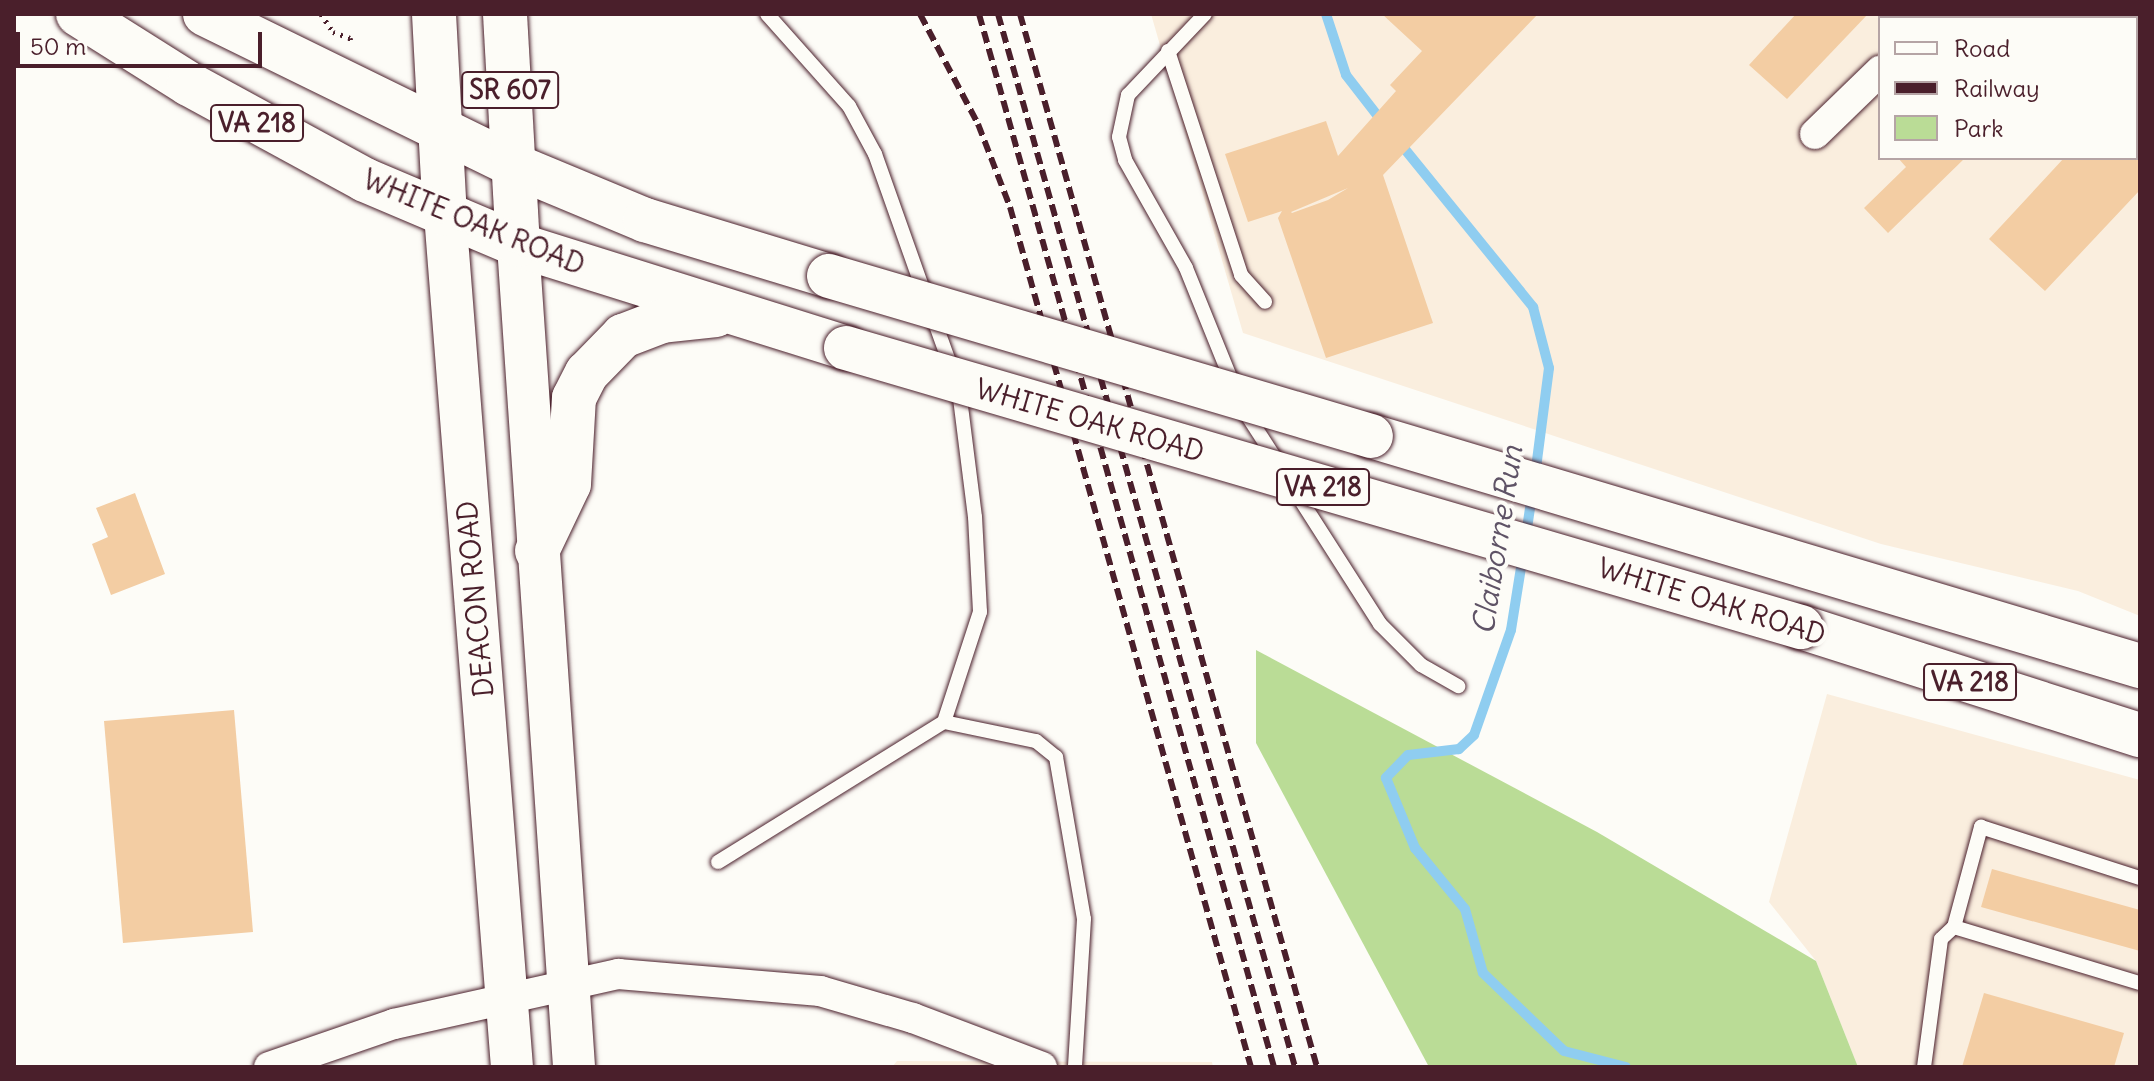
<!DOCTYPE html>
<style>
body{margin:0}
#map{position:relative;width:2154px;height:1081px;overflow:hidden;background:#fdfcf7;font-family:Delius,sans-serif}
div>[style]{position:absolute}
.built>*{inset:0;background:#faeede}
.green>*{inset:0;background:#badc96}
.stream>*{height:10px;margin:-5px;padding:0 5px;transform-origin:5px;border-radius:5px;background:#8fcdf0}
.building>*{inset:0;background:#f3cda3}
.path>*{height:5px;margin-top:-2.5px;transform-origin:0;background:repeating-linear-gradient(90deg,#4a1f2b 0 2px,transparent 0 8px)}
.roads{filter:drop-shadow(0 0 2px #4a1f2b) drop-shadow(0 0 2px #4a1f2b)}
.lane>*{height:14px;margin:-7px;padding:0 7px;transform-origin:7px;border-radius:7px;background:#fdfcf7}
.street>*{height:30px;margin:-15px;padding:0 15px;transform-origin:15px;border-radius:15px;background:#fdfcf7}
.secondary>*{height:42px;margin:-21px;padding:0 21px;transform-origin:21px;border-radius:21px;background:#fdfcf7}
.primary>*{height:44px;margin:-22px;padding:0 22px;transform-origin:22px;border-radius:22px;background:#fdfcf7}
.rail>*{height:6px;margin-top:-3px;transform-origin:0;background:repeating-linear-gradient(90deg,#4a1f2b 0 12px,transparent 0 18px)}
.bridges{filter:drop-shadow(0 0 2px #4a1f2b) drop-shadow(0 0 2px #4a1f2b)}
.primary-bridge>*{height:44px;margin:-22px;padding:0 22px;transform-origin:22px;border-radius:22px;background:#fdfcf7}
span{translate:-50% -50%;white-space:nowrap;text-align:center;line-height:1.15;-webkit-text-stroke:8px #fdfcf7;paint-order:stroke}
.shield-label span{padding:2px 6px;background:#fdfcf7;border:2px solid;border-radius:6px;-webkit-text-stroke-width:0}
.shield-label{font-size:26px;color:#4a1f2b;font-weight:700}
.street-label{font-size:28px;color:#4a1f2b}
.water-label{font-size:30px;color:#5f5366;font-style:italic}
.frame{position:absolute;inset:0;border:16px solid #4a1f2b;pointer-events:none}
.legend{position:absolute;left:1878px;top:16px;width:260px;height:144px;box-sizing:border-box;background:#fdfcf7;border:2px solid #b5a4a5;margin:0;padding:10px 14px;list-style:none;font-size:24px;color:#4a1f2b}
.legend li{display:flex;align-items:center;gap:16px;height:40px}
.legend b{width:40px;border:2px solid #b5a4a5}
.scale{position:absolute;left:16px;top:32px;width:246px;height:36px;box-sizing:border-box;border:4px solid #4a1f2b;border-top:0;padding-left:10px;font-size:24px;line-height:28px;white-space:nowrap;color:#4a1f2b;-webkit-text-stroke:6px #fdfcf7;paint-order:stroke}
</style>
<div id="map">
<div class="built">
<div style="clip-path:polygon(evenodd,1151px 14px,2140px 14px,2140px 616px,2078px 591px,1881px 544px,1243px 333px,1151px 14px,1880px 18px,2136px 18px,2136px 158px,1880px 158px,1880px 18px)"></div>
<div style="clip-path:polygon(1827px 694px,2140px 780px,2140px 1067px,1858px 1067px,1816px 961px,1769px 902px)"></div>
<div style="clip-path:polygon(897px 1061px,1212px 1062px,1213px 1067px,892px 1067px)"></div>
</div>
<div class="green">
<div style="clip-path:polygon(1256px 650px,1597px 832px,1816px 961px,1858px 1067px,1429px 1067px,1256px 743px)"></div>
</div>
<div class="stream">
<div style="left:1326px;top:14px;width:64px;rotate:71.8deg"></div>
<div style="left:1346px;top:75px;width:62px;rotate:52.2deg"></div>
<div style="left:1399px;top:142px;width:213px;rotate:50.9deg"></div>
<div style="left:1533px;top:307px;width:63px;rotate:75.3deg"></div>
<div style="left:1549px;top:368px;width:109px;rotate:97.4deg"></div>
<div style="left:1526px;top:535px;width:40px;rotate:-81.5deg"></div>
<div style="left:1523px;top:555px;width:76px;rotate:99.1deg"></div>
<div style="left:1511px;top:630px;width:111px;rotate:109.4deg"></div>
<div style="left:1474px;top:735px;width:21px;rotate:137deg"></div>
<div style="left:1459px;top:749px;width:51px;rotate:173.3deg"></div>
<div style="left:1408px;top:755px;width:32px;rotate:134deg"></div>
<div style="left:1386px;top:778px;width:76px;rotate:67.5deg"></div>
<div style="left:1415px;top:848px;width:79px;rotate:50.7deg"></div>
<div style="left:1465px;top:909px;width:66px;rotate:74.3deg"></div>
<div style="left:1483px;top:973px;width:112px;rotate:43.9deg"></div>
<div style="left:1564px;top:1051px;width:64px;rotate:14.5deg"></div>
</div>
<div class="building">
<div style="clip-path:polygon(evenodd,1382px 14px,1538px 14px,1383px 175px,1433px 323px,1326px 358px,1278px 218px,1282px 211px,1248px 222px,1225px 154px,1326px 121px,1338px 156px,1396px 91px,1390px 85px,1422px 51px,1382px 14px,1348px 188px,1328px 200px,1292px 213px,1291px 212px,1348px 188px)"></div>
<div style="clip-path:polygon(1796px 14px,1868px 14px,1787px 99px,1749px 65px)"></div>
<div style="clip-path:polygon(2007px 14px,2090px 14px,2003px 18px)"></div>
<div style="clip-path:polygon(2136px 128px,2140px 190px,2045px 291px,1989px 239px,2064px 158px,2136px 158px)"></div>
<div style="clip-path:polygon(1898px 158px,1965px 158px,1888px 233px,1864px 208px,1906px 167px)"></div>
<div style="clip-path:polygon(135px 493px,165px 574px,111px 595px,92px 544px,108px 537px,96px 508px)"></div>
<div style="clip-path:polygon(234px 710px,253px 932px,123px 943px,104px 721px)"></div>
<div style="clip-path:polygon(1992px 869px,2140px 910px,2140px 951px,1981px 907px)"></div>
<div style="clip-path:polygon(1984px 993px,2124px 1033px,2114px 1067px,1962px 1067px)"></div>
</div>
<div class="path">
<div style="left:321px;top:14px;width:22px;rotate:56deg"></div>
<div style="left:333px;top:32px;width:18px;rotate:19deg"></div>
<div style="left:350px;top:38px;width:7px;rotate:74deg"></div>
</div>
<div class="roads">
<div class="lane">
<div style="left:767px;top:14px;width:123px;rotate:48.3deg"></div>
<div style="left:849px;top:106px;width:55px;rotate:61.6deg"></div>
<div style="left:875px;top:154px;width:150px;rotate:70.5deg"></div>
<div style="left:1205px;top:14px;width:112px;rotate:133.5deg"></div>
<div style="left:1128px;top:95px;width:43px;rotate:102.1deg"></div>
<div style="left:1119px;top:137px;width:24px;rotate:75deg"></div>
<div style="left:1125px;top:160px;width:124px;rotate:60.5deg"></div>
<div style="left:1186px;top:268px;width:128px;rotate:68deg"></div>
<div style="left:1168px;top:51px;width:236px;rotate:71.9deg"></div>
<div style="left:1241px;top:275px;width:36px;rotate:48deg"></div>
<div style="left:932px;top:314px;width:59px;rotate:70.3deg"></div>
<div style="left:1244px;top:410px;width:63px;rotate:57.3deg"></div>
<div style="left:1295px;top:491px;width:158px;rotate:57.4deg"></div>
<div style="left:1380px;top:624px;width:58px;rotate:45deg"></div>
<div style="left:1421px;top:665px;width:43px;rotate:29.6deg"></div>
<div style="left:944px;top:722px;width:94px;rotate:11.7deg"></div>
<div style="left:1036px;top:741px;width:26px;rotate:39deg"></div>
<div style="left:1056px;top:757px;width:164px;rotate:80.2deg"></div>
<div style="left:1084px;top:919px;width:148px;rotate:93.5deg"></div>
<div style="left:718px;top:862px;width:266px;rotate:-31.8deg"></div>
<div style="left:944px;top:722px;width:116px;rotate:-71.9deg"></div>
<div style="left:980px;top:612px;width:95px;rotate:-93deg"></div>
<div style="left:975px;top:517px;width:128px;rotate:-97.2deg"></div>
<div style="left:1954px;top:927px;width:104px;rotate:-74.9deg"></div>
<div style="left:1981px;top:827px;width:167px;rotate:17.8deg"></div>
<div style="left:1924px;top:1067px;width:129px;rotate:-82.4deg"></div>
<div style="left:1941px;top:939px;width:18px;rotate:-43deg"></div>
<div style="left:1954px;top:927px;width:194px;rotate:16.8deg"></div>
</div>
<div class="street">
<div style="left:1933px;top:18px;width:4px;rotate:-63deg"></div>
<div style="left:1815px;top:134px;width:91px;rotate:-44.1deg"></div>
<div style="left:269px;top:1067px;width:132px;rotate:-19deg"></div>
<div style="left:394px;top:1024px;width:230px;rotate:-12.6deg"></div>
<div style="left:618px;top:974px;width:203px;rotate:4.8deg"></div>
<div style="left:820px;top:991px;width:97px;rotate:16.2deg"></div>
<div style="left:913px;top:1018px;width:138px;rotate:20.8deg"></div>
</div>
<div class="secondary">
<div style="left:445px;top:214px;width:856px;rotate:85.51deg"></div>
<div style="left:518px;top:245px;width:824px;rotate:86.1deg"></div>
</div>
<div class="primary">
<div style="left:78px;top:14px;width:131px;rotate:32.2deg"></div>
<div style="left:189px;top:84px;width:200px;rotate:28.6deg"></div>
<div style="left:365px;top:180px;width:166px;rotate:23deg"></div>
<div style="left:518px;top:245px;width:344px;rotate:17.4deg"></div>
<div style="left:205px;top:14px;width:345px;rotate:26.1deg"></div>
<div style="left:515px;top:166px;width:141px;rotate:22.6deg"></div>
<div style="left:645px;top:220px;width:192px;rotate:16.9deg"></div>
<div style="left:434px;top:14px;width:200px;rotate:86.9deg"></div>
<div style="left:505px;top:14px;width:231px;rotate:86.8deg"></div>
<div style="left:1371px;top:436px;width:803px;rotate:16.65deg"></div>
<div style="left:537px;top:551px;width:74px;rotate:-64.5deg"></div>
<div style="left:569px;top:484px;width:86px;rotate:-86.7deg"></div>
<div style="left:574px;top:398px;width:28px;rotate:-63deg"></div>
<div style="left:587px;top:373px;width:52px;rotate:-45.8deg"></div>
<div style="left:623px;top:336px;width:42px;rotate:-21deg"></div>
<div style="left:662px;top:321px;width:54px;rotate:-6.3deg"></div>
<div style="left:1801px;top:627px;width:356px;rotate:17.7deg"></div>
</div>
</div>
<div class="rail">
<div style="left:920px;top:14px;width:124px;rotate:62.2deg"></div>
<div style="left:978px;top:124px;width:89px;rotate:68.9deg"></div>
<div style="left:1010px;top:207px;width:893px;rotate:74.35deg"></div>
<div style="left:979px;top:14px;width:1094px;rotate:74.35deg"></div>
<div style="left:998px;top:14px;width:1094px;rotate:74.25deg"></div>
<div style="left:1020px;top:14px;width:1094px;rotate:74.25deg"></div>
</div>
<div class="bridges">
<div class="primary-bridge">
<div style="left:829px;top:276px;width:565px;rotate:16.45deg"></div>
<div style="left:846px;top:348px;width:995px;rotate:16.29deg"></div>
</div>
</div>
<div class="shield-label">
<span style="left:510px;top:90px">SR 607</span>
<span style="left:257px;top:123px">VA 218</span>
<span style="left:1323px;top:487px">VA 218</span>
<span style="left:1970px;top:682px">VA 218</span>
</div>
<div class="street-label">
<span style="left:474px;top:222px;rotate:22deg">WHITE OAK ROAD</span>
<span style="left:1090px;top:420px;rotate:16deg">WHITE OAK ROAD</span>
<span style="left:475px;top:599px;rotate:-95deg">DEACON ROAD</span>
<span style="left:1712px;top:601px;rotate:17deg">WHITE OAK ROAD</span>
</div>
<div class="water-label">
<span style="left:1497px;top:540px;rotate:-81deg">Claiborne Run</span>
</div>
<div class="frame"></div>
<ul class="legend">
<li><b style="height:10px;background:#fdfcf7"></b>Road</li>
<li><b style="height:10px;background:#4a1f2b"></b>Railway</li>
<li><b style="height:22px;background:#badc96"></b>Park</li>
</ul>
<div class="scale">50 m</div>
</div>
